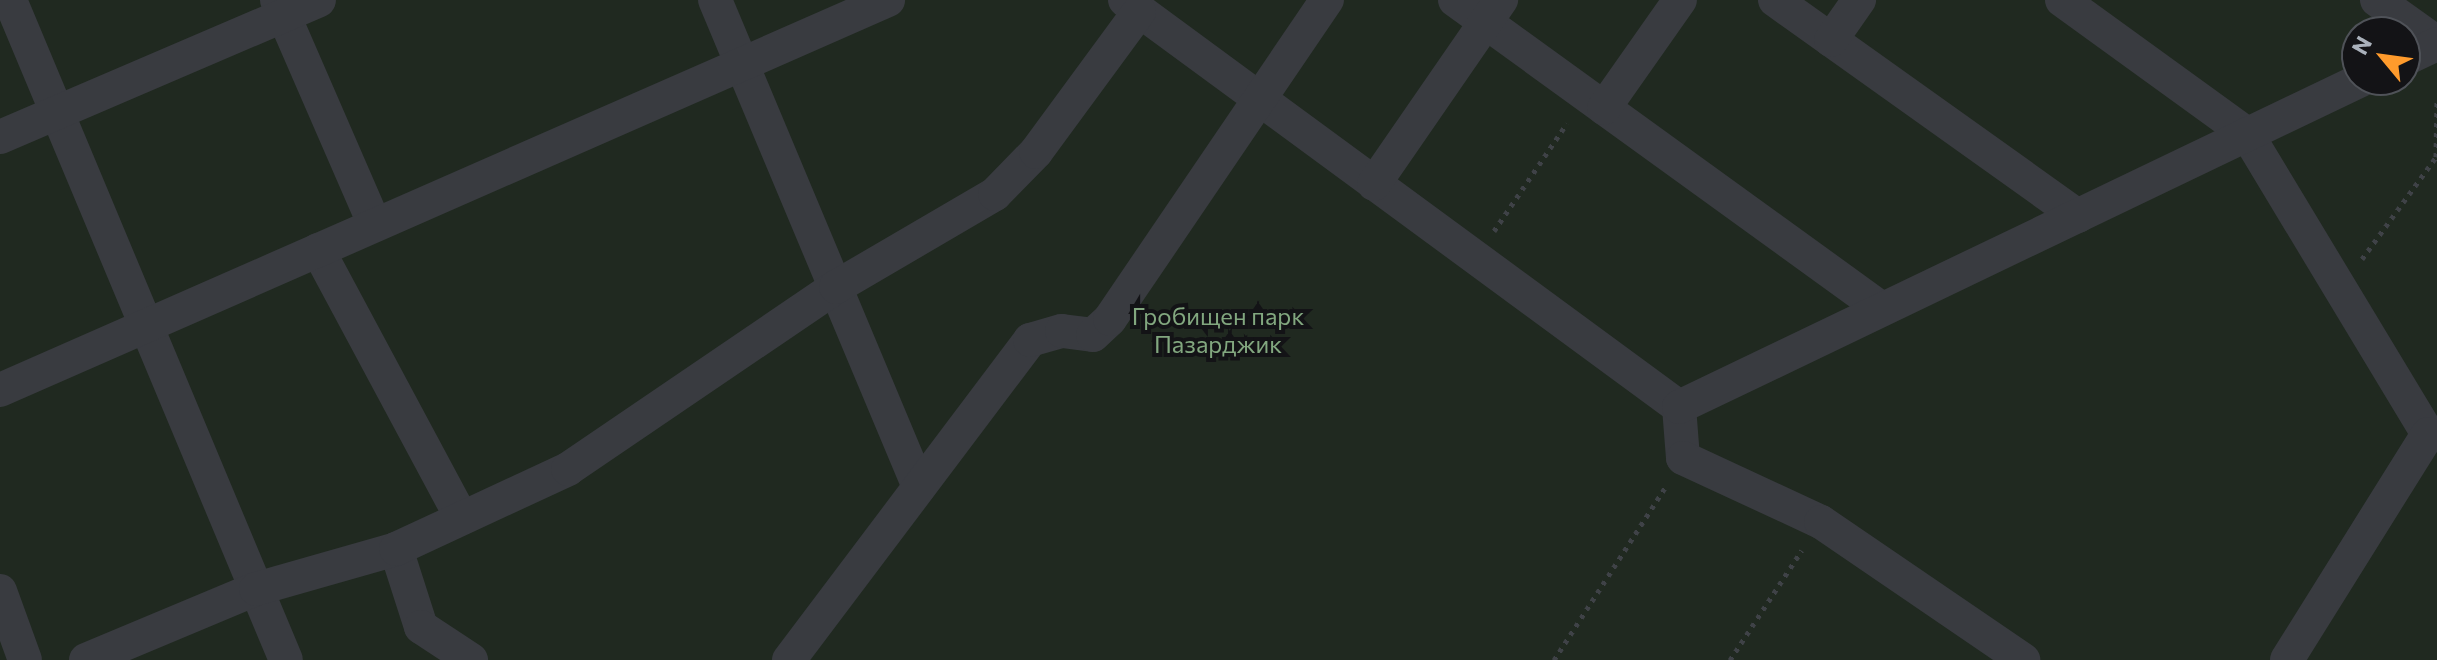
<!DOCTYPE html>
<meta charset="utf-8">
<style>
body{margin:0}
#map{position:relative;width:2437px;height:660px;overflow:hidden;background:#18191b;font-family:Commissioner,sans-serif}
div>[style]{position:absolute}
.green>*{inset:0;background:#202920}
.path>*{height:5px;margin-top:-2.5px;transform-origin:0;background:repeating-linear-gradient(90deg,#3f4247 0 4px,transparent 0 10px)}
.minor>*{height:34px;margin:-17px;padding:0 17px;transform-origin:17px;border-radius:17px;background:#393b40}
span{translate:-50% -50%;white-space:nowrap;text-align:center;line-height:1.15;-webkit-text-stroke:8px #131316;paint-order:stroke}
.park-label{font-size:24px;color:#82a77f}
.north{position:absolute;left:2341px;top:16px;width:80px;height:80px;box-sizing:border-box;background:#131316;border:2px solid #4f5258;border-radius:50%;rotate:299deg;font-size:22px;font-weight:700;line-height:32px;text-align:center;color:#aab1bb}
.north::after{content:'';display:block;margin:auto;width:28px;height:36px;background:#ff9b2c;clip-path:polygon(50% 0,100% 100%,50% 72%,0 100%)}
</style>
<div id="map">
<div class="green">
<div style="clip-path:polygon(evenodd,0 0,2437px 0,2437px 660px,0 660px,0 0,2357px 32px,2405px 32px,2405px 80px,2357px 80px,2357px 32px)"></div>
</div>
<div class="path">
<div style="left:1494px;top:231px;width:130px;rotate:-55.9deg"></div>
<div style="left:2362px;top:259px;width:126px;rotate:-54deg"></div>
<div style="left:2436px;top:157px;width:57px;rotate:-89deg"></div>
<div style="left:1554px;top:660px;width:207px;rotate:-57.2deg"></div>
<div style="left:1730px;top:660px;width:131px;rotate:-56.8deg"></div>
</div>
<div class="minor">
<div style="left:10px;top:0;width:715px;rotate:67.31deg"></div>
<div style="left:277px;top:0;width:245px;rotate:66.5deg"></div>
<div style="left:715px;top:0;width:528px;rotate:67.27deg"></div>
<div style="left:1125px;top:0;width:687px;rotate:36.3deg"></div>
<div style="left:1679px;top:407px;width:51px;rotate:85.5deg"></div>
<div style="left:1683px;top:458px;width:152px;rotate:24.9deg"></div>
<div style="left:1821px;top:522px;width:245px;rotate:34.3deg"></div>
<div style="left:1455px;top:0;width:527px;rotate:35.89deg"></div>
<div style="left:1775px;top:0;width:372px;rotate:35.5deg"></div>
<div style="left:2062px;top:0;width:228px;rotate:35.9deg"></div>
<div style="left:2247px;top:134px;width:350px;rotate:58.9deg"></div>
<div style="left:2428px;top:434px;width:266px;rotate:122deg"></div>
<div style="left:2377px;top:0;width:74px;rotate:35.6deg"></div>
<div style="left:1831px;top:40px;width:49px;rotate:-55deg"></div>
<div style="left:2405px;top:59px;width:35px;rotate:-25deg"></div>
<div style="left:1604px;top:108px;width:132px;rotate:-54.9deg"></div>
<div style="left:0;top:137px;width:347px;rotate:-23.2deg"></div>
<div style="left:1374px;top:184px;width:224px;rotate:-55.4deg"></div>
<div style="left:318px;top:250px;width:304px;rotate:61.8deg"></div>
<div style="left:0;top:390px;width:970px;rotate:-23.71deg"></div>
<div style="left:1679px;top:407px;width:756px;rotate:-25.62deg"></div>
<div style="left:396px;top:549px;width:82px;rotate:72.2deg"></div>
<div style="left:421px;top:627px;width:60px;rotate:33.4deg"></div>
<div style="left:0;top:591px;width:73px;rotate:70.1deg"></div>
<div style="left:86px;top:660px;width:184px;rotate:-22.7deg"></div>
<div style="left:256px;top:589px;width:146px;rotate:-15.9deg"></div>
<div style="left:396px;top:549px;width:190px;rotate:-24.9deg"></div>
<div style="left:568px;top:469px;width:324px;rotate:-34.2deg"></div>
<div style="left:836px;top:287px;width:184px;rotate:-30.3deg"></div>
<div style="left:995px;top:194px;width:59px;rotate:-45.7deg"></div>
<div style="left:1036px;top:152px;width:174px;rotate:-53.7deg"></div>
<div style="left:789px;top:660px;width:401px;rotate:-53deg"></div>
<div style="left:1030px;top:340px;width:33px;rotate:-16deg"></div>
<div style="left:1062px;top:331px;width:31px;rotate:7deg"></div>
<div style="left:1093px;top:335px;width:23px;rotate:-43deg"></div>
<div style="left:1110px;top:319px;width:386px;rotate:-55.8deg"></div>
</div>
<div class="park-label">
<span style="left:1218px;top:330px">Гробищен парк<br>Пазарджик</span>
</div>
<div class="north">N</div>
</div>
